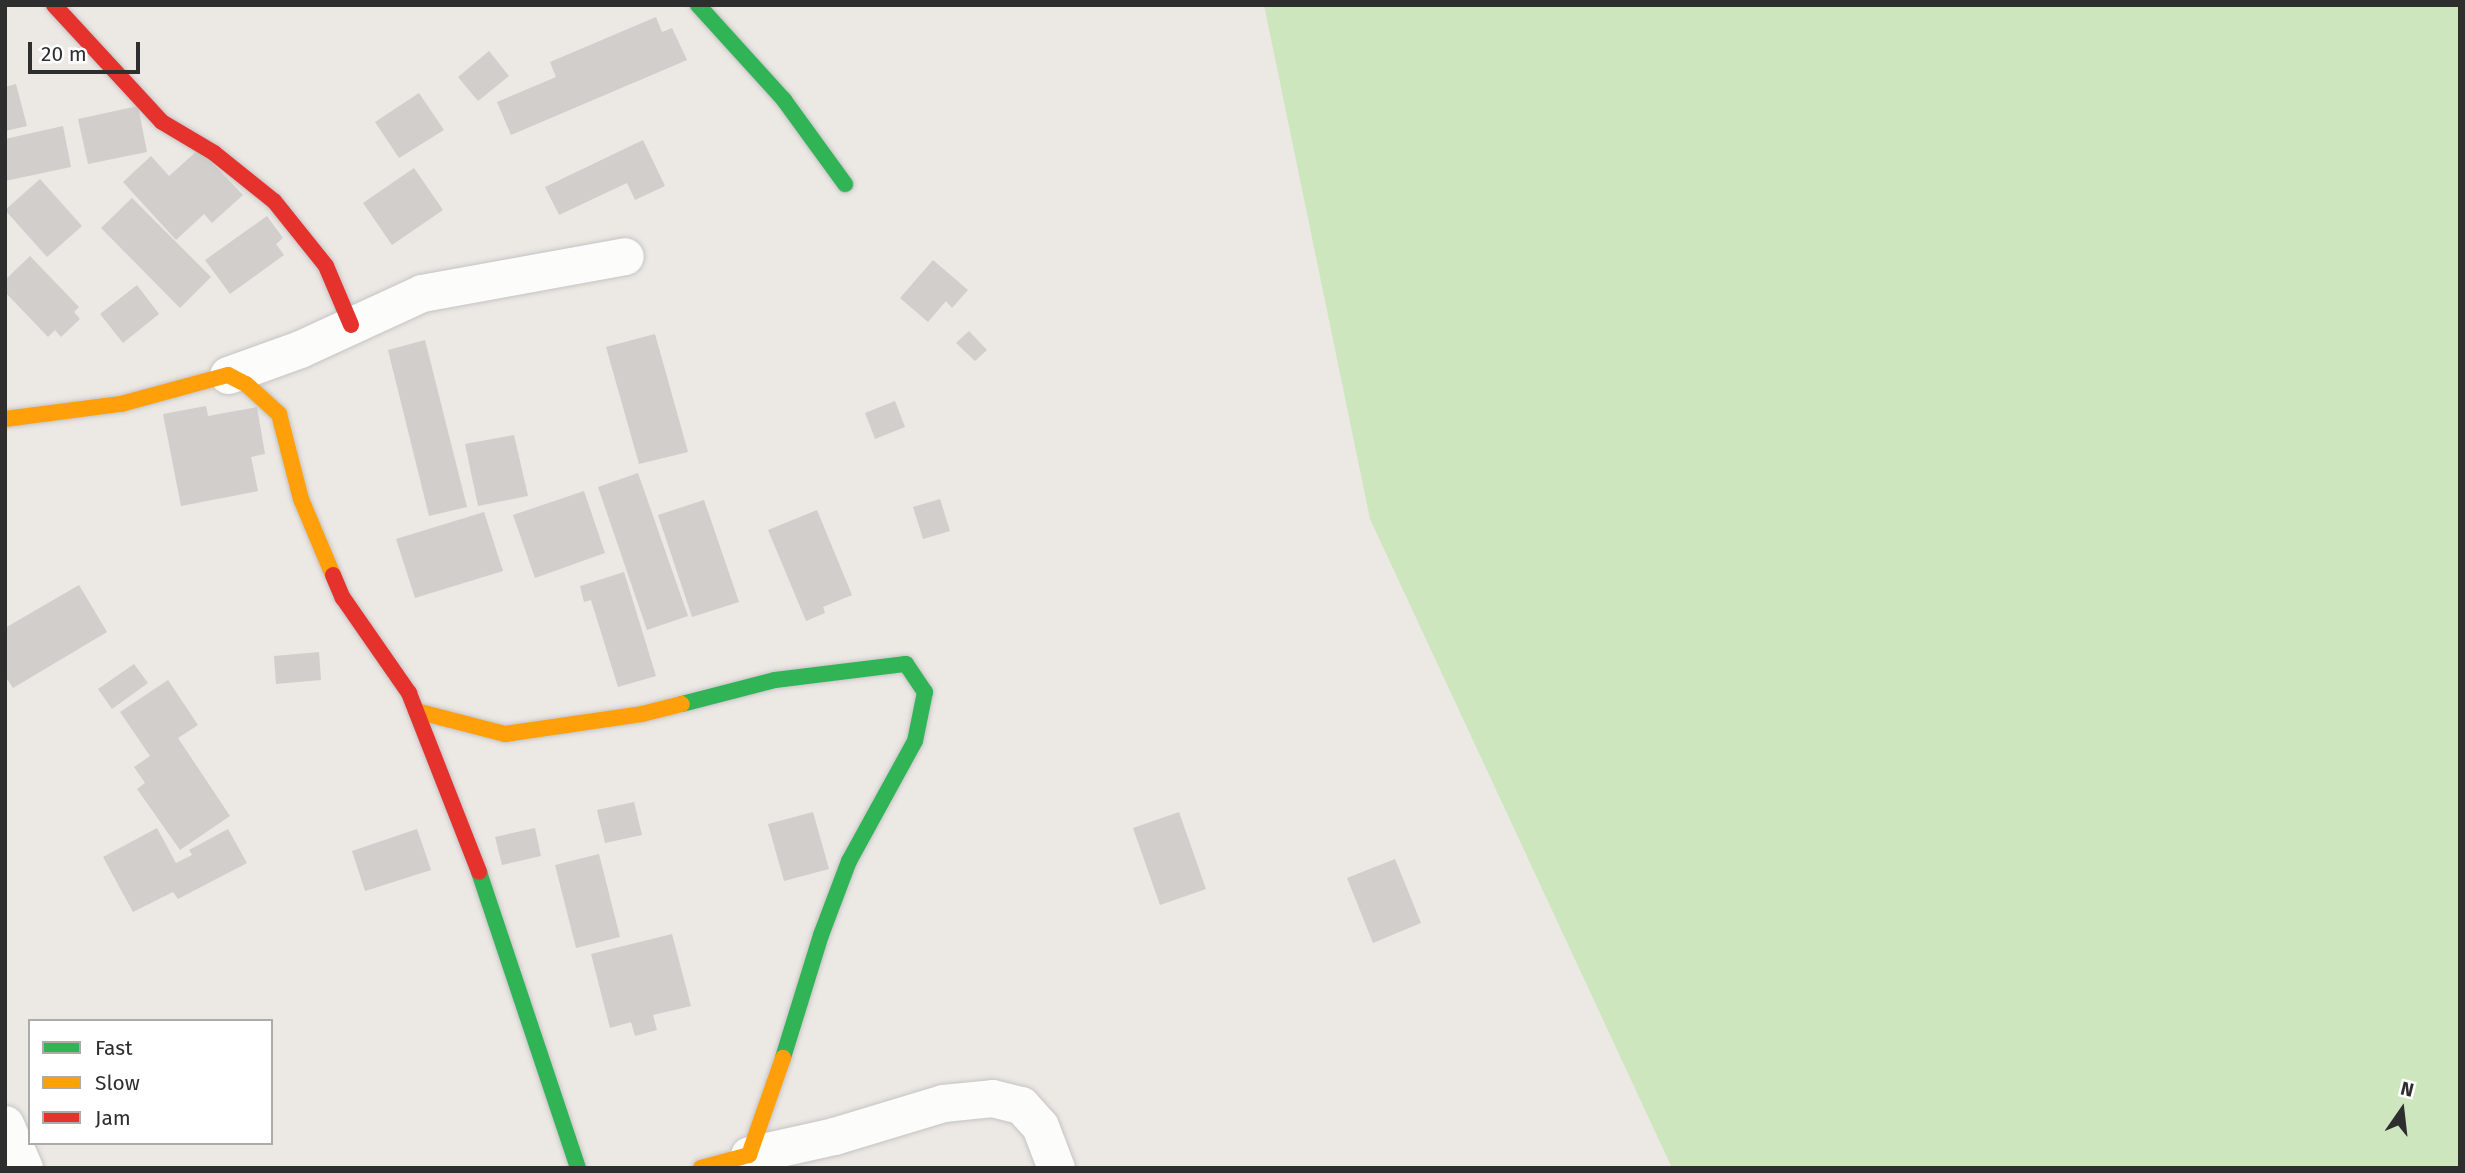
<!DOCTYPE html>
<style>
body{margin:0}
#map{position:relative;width:2465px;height:1173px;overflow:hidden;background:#ece8e4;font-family:"Fira Sans",sans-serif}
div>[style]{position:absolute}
.green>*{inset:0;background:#cee6be}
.building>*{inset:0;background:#d1cecb}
.roads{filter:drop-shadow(0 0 2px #c5c4c5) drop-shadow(0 0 2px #c5c4c5)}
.street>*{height:37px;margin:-18.5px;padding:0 18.5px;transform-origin:18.5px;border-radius:18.5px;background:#fcfcfb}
.fast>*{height:16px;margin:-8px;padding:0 8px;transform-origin:8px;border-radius:8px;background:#30b455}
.slow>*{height:16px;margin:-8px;padding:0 8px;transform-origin:8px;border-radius:8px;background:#ff9f0a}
.jam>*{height:16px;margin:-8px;padding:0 8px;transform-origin:8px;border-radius:8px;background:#e5322d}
span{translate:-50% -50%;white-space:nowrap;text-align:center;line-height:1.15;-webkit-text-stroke:7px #fff;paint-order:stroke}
.frame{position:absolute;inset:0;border:7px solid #2e2e2e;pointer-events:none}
.legend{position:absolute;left:28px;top:1019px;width:245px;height:126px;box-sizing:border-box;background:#fff;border:2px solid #ababab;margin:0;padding:9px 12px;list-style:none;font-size:21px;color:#2e2e2e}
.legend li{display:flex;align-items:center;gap:14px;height:35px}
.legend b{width:35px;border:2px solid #ababab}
.north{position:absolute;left:2367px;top:1075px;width:70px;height:70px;-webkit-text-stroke:5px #fff;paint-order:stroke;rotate:14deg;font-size:19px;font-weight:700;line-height:28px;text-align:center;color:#2e2e2e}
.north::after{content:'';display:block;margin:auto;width:24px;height:32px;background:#2e2e2e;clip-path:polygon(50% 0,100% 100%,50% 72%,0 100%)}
.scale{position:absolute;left:28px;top:42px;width:112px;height:32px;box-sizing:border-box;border:4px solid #2e2e2e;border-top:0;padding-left:9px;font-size:21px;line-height:24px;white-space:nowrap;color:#2e2e2e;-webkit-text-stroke:5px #fff;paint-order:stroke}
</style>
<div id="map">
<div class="green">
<div style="clip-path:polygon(1264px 5px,2460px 5px,2460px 1168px,1672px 1168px,1370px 519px)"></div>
</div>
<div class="building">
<div style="clip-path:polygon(656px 17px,662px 32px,672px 28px,687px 60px,511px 135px,497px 102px,556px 77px,550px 62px)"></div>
<div style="clip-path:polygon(489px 51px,509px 76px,478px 101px,458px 77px)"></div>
<div style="clip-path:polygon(16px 84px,27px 126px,5px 131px,5px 87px)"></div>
<div style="clip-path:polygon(419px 93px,444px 130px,399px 158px,375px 122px)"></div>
<div style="clip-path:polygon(138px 106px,147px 152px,88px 164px,78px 119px)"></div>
<div style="clip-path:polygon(63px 126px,71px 167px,5px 181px,5px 139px)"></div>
<div style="clip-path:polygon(643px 140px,665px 186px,635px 200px,627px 183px,559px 215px,545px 187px)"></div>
<div style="clip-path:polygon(199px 149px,243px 195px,212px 223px,204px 214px,176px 240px,123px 182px,151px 156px,169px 176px)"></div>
<div style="clip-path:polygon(414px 168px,443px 210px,392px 245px,363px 203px)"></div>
<div style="clip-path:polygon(40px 179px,82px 226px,47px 257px,5px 210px)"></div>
<div style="clip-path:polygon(132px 198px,211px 277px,180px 308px,101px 228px)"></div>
<div style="clip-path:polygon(267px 216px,283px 238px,276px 244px,284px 255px,230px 294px,205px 260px)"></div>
<div style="clip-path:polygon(30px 256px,79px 307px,74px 312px,80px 319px,61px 337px,55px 330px,48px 337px,5px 292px,5px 280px)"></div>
<div style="clip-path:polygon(933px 260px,968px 290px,952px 308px,946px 301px,928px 322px,900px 298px)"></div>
<div style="clip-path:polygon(137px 285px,159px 314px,123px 343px,100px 314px)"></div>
<div style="clip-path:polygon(969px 331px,987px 350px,975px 361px,956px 343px)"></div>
<div style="clip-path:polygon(655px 334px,688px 452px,639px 464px,606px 347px)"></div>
<div style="clip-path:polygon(425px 340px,467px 507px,429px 516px,388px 350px)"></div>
<div style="clip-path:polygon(895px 401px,905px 427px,875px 439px,865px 413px)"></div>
<div style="clip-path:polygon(206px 406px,208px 416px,257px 407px,265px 454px,251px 457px,258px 491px,181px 506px,163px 414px)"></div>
<div style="clip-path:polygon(514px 435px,528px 496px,478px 506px,465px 444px)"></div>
<div style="clip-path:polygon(638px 473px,688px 616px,647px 630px,598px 487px)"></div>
<div style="clip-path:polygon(584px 491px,605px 553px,535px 578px,513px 515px)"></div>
<div style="clip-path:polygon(940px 499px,950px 531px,923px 539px,913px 507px)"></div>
<div style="clip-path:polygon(704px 500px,739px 602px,692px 617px,658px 515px)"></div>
<div style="clip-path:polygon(817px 510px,852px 595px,823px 607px,825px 613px,806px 621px,768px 530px)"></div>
<div style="clip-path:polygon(484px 512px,503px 571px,415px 598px,396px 539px)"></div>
<div style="clip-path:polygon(624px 572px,656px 676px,618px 687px,591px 600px,584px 602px,580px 586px)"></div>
<div style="clip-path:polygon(79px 585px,107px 632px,13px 688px,5px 676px,5px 628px)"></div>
<div style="clip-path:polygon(319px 652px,321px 680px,276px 684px,274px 656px)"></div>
<div style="clip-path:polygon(134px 664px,148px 683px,112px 709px,98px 689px)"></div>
<div style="clip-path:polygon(168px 680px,198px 725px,178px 738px,230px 816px,180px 850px,137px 789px,145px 783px,134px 767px,150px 756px,120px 712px)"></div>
<div style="clip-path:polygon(634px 802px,642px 835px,605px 843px,597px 810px)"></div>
<div style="clip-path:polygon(813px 812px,829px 869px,784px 881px,768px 824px)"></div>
<div style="clip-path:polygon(1179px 812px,1206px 889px,1160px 905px,1133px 828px)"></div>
<div style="clip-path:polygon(157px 828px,176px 863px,192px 855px,189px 850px,228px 829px,247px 863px,178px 899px,173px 892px,133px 912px,103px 857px)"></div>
<div style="clip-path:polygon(535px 828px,541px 856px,502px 865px,495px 837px)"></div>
<div style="clip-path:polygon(417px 829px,431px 870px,365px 891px,352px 851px)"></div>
<div style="clip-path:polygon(599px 854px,620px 937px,576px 948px,555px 865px)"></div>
<div style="clip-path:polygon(1395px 859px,1421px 923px,1373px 943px,1347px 878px)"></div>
<div style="clip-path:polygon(672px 934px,691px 1006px,653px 1015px,657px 1030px,635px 1036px,631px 1022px,610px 1028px,591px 954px)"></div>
</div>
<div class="roads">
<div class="street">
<div style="left:228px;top:375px;width:77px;rotate:-19.9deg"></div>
<div style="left:300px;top:349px;width:134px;rotate:-24.7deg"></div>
<div style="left:422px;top:293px;width:206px;rotate:-10.3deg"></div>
<div style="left:5px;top:1124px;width:48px;rotate:66.6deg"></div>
<div style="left:749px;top:1155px;width:87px;rotate:-12.6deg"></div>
<div style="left:834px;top:1136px;width:114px;rotate:-16.8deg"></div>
<div style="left:943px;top:1103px;width:49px;rotate:-5.8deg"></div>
<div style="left:992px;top:1098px;width:30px;rotate:14deg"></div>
<div style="left:1021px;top:1105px;width:28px;rotate:48deg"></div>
<div style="left:1040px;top:1126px;width:45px;rotate:69.1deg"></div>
</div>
<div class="fast">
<div style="left:698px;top:5px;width:128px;rotate:47.8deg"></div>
<div style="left:784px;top:100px;width:104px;rotate:54deg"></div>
<div style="left:682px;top:704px;width:96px;rotate:-14.5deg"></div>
<div style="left:775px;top:680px;width:132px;rotate:-7deg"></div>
<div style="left:906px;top:664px;width:34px;rotate:56deg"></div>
<div style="left:925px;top:692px;width:50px;rotate:101.5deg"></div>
<div style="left:915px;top:741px;width:137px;rotate:118.8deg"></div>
<div style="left:849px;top:861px;width:79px;rotate:110.7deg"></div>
<div style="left:821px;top:935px;width:129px;rotate:107.2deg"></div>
<div style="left:479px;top:872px;width:312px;rotate:71.5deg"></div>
</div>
<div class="slow">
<div style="left:5px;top:419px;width:117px;rotate:-7.4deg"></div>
<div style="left:121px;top:404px;width:111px;rotate:-15.2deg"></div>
<div style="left:228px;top:375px;width:20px;rotate:27deg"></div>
<div style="left:246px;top:384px;width:45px;rotate:42.3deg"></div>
<div style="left:279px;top:414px;width:88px;rotate:75.5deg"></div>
<div style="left:301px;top:499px;width:82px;rotate:67.2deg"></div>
<div style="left:416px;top:711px;width:92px;rotate:14.5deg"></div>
<div style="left:505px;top:734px;width:138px;rotate:-8.3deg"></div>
<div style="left:642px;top:714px;width:41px;rotate:-14deg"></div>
<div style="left:701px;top:1168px;width:50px;rotate:-15.2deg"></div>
<div style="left:749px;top:1155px;width:103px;rotate:-70.7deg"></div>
</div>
<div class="jam">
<div style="left:54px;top:5px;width:159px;rotate:47.3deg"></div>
<div style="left:162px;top:122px;width:61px;rotate:30.8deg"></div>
<div style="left:214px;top:153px;width:77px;rotate:38.7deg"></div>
<div style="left:274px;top:201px;width:83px;rotate:51.3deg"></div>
<div style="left:326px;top:266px;width:64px;rotate:67deg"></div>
<div style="left:333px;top:575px;width:25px;rotate:67deg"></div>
<div style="left:343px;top:598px;width:116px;rotate:55.2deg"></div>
<div style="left:409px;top:693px;width:192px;rotate:68.6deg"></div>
</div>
</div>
<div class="frame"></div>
<ul class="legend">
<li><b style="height:9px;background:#30b455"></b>Fast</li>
<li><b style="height:9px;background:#ff9f0a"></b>Slow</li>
<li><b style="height:9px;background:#e5322d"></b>Jam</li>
</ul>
<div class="north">N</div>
<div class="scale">20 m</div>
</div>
